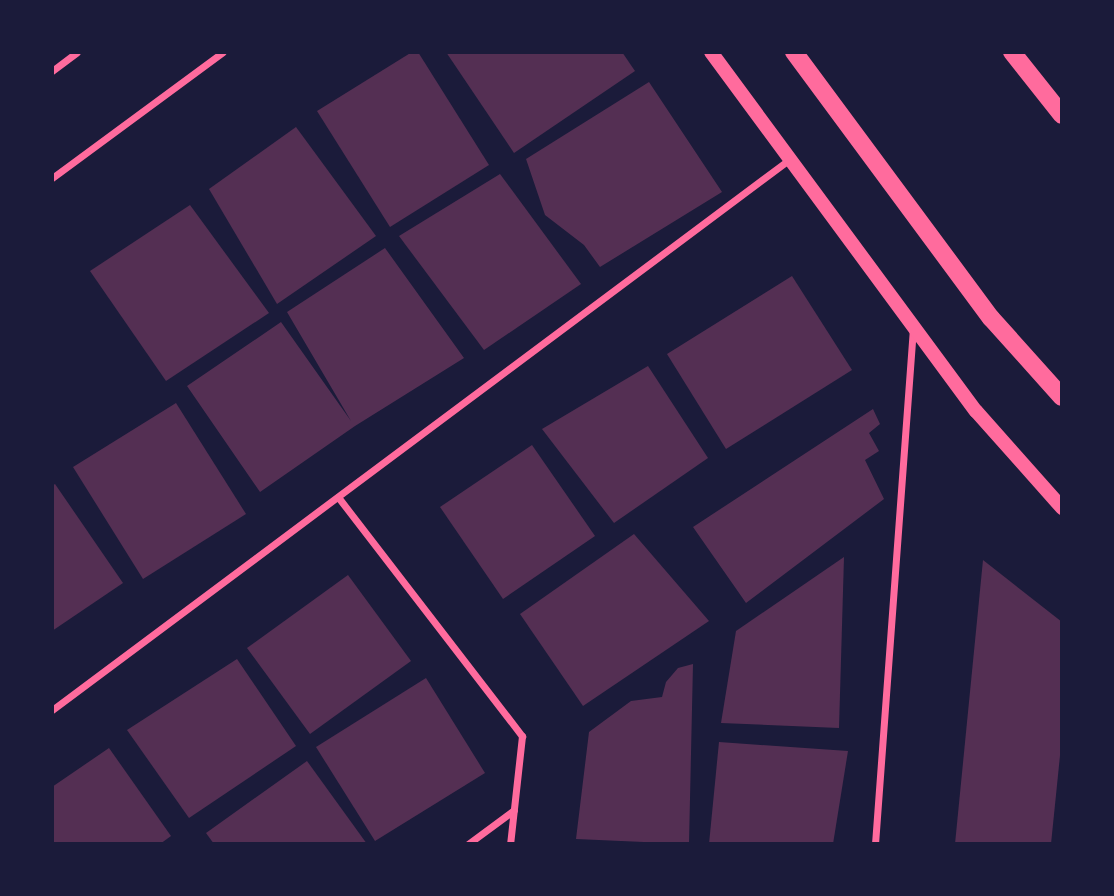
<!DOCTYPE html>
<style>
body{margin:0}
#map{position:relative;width:1114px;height:896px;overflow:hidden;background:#1b1b3a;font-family:Bitter,serif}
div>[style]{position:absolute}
.building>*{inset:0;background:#542f53}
.minor>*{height:7px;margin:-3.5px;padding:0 3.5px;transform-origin:3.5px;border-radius:3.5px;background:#ff6b9d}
.secondary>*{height:14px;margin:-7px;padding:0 7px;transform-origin:7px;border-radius:7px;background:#ff6b9d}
.primary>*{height:18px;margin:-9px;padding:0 9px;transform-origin:9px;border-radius:9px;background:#ff6b9d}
span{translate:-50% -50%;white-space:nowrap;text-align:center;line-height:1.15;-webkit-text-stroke:6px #1b1b3a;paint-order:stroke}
.frame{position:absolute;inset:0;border:54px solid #1b1b3a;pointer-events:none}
</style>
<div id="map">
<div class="building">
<div style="clip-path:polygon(412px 52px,418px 52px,489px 165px,390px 227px,317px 111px)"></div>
<div style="clip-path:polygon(446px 52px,622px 52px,635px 71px,514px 153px)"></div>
<div style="clip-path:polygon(649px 82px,722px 192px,600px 267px,584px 245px,545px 215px,526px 159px)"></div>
<div style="clip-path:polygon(296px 127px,376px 236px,277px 304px,209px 189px)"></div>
<div style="clip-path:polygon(500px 174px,581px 284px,484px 350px,399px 236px)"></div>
<div style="clip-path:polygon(190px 205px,269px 313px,166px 381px,90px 271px)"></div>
<div style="clip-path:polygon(385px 248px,464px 358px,355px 426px,260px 492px,187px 386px,281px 322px,351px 421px,287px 312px)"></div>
<div style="clip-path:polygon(792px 276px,852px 370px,726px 449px,667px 354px)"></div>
<div style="clip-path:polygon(648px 366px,708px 458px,614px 523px,542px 429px)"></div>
<div style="clip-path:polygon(176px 403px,246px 514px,143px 579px,73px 467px)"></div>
<div style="clip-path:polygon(873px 409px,880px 424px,869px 433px,879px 451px,865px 460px,884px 499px,746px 603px,693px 527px)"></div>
<div style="clip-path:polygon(532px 445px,595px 536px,503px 599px,440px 507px)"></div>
<div style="clip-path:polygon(55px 484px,123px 583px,52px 631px,52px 486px)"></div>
<div style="clip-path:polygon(634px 534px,709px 621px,583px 706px,520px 614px)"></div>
<div style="clip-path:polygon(844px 557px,839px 728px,721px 723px,736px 631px)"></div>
<div style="clip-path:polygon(983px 560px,1062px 622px,1062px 736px,1051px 844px,955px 844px)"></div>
<div style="clip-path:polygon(348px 575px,411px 661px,310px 734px,247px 648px)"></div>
<div style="clip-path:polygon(237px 659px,296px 746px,189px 818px,127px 730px)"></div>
<div style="clip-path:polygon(693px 664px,689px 844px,576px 839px,589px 732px,631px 701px,662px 697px,666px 682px,678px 668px)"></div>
<div style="clip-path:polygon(426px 678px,485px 773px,375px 841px,316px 747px)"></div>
<div style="clip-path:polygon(719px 742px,848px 751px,833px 844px,709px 844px)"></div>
<div style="clip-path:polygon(109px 748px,171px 836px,160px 844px,52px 844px,52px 787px)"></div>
<div style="clip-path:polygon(307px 761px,367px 844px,214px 844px,206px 833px)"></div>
</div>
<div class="minor">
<div style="left:52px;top:71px;width:31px;rotate:-37deg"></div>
<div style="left:52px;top:178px;width:212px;rotate:-36.4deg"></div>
<div style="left:338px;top:497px;width:302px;rotate:52.4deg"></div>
<div style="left:522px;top:736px;width:109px;rotate:96.3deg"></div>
<div style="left:52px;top:710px;width:921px;rotate:-36.75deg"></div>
<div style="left:468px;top:844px;width:57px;rotate:-36.5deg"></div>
<div style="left:875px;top:844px;width:517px;rotate:-85.79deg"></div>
</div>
<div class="secondary">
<div style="left:711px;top:52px;width:446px;rotate:53.6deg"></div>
<div style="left:976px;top:411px;width:130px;rotate:48.4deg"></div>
</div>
<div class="primary">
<div style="left:794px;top:52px;width:331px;rotate:53.5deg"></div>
<div style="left:991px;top:318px;width:106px;rotate:48.1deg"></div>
<div style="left:1012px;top:52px;width:80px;rotate:51.6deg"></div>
</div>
<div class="frame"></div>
</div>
